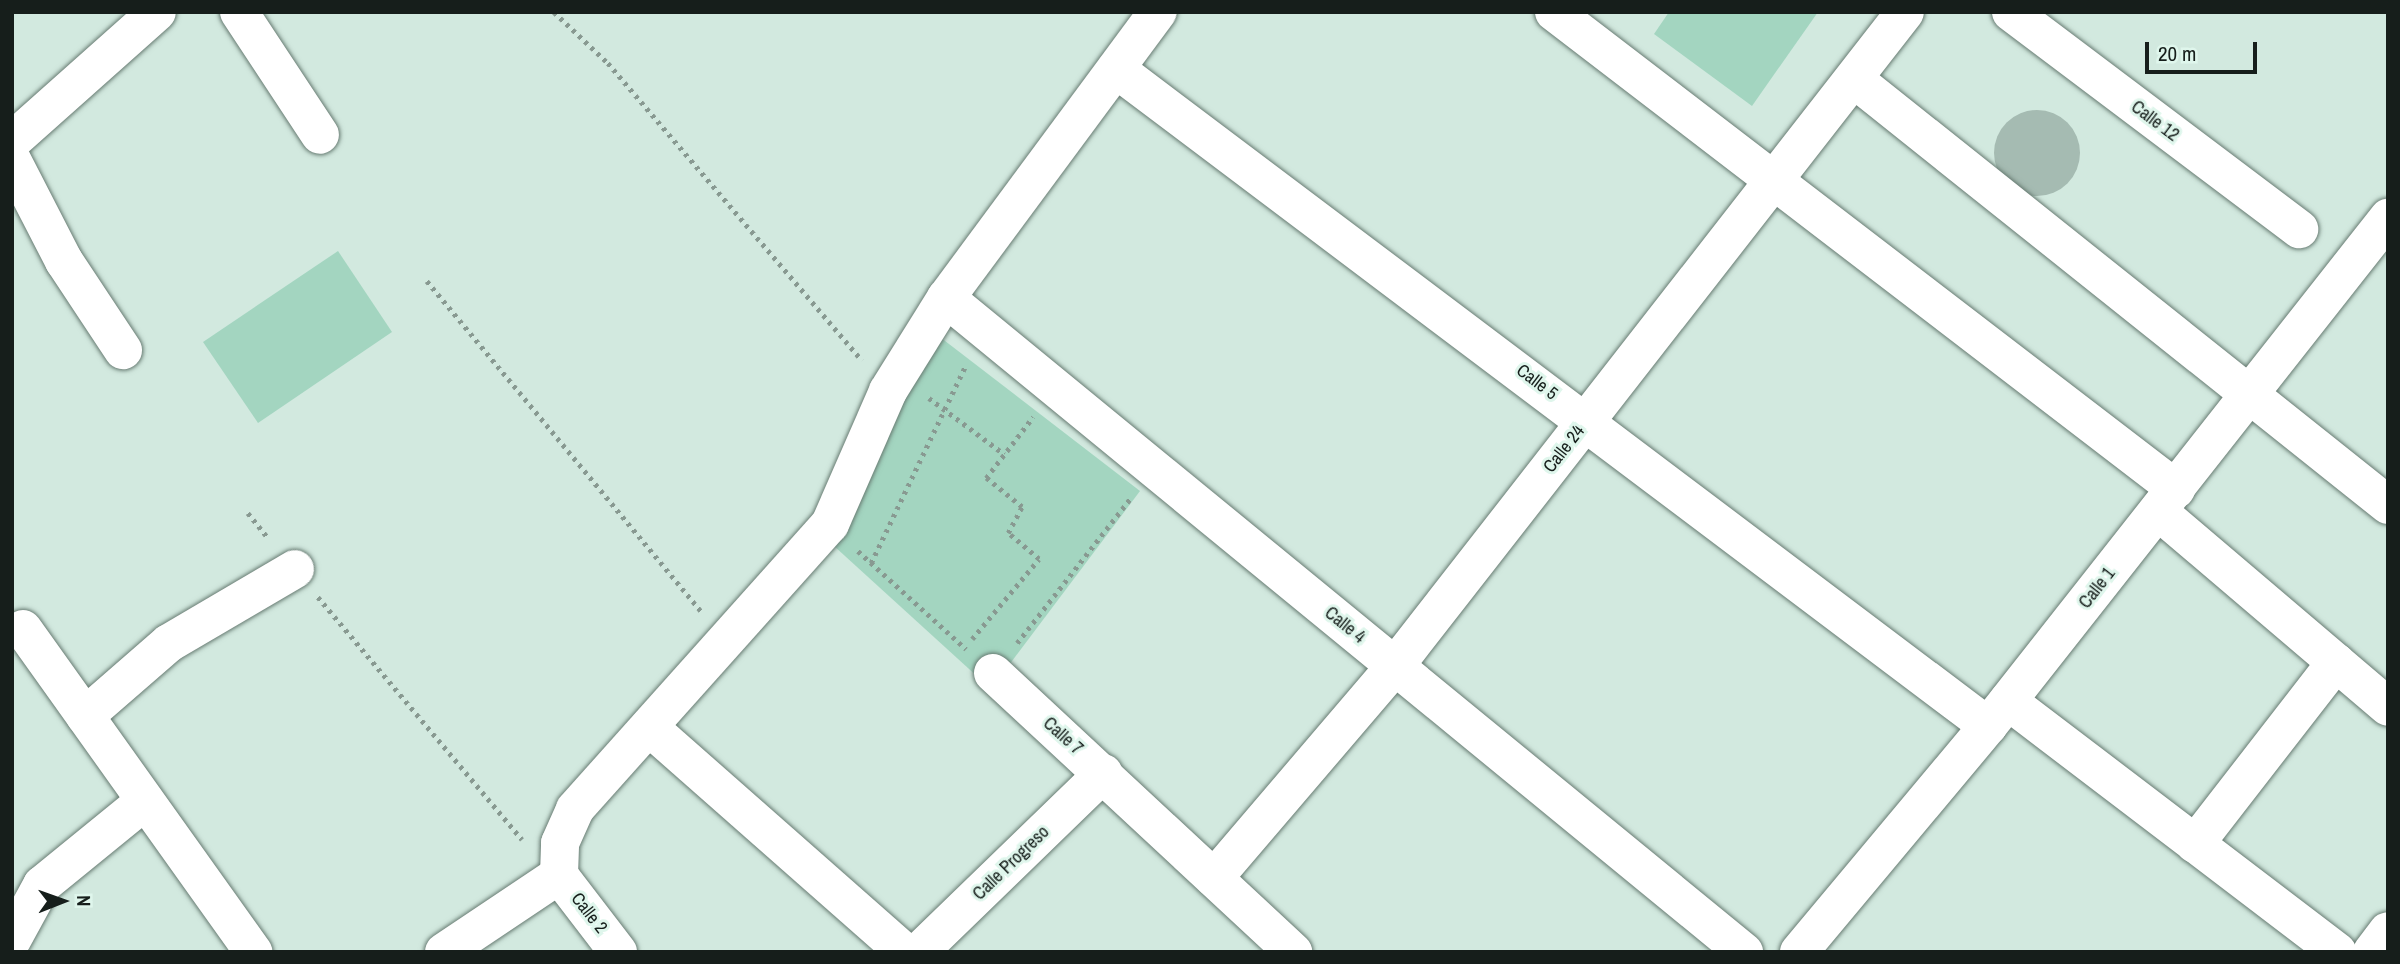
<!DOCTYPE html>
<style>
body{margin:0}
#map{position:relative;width:2400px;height:964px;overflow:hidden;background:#d2e9df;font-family:"Archivo Narrow",sans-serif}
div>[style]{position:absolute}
.green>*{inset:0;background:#a3d5c0}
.building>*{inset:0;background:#a5bbb2}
.round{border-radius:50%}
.path>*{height:4.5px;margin-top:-2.25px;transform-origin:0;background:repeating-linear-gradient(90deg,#889991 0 3.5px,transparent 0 8.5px)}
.roads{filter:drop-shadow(0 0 2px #677b72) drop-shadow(0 0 2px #677b72)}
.minor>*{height:38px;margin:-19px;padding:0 19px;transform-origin:19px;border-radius:19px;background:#fff}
span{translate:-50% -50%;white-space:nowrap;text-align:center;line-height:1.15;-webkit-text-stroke:6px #dff6ec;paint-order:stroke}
.street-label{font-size:18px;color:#161e1b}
.frame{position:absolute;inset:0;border:14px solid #161e1b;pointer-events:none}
.north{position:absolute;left:28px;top:866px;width:70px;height:70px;-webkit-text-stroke:5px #dff6ec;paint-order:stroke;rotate:89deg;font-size:19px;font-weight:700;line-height:28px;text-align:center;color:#161e1b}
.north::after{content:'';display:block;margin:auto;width:24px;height:32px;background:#161e1b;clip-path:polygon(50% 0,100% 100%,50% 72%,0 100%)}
.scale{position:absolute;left:2145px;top:42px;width:112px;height:32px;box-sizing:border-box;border:4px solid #161e1b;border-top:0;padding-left:9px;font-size:21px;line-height:24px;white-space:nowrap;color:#161e1b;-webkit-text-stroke:5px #dff6ec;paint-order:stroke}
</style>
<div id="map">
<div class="green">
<div style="clip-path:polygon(1669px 12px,1818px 12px,1752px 106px,1654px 34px)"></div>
<div style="clip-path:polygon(338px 251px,392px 332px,258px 423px,203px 342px)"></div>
<div style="clip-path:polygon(936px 334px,1140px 491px,991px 689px,834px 546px)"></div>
</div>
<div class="building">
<div class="round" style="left:1994px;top:110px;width:86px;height:86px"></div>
</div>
<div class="path">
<div style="left:554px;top:12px;width:74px;rotate:43.4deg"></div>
<div style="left:608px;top:63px;width:391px;rotate:49.5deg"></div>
<div style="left:427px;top:281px;width:430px;rotate:50.3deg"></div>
<div style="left:929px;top:398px;width:94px;rotate:36.7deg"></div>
<div style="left:248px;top:513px;width:33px;rotate:51deg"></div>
<div style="left:858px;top:551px;width:146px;rotate:42.2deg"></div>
<div style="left:871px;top:563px;width:220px;rotate:-64.4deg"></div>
<div style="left:318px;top:597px;width:317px;rotate:49.9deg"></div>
<div style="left:972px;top:639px;width:104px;rotate:-50.1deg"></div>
<div style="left:1039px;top:559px;width:40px;rotate:-140deg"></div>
<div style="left:1008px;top:533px;width:30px;rotate:-62deg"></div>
<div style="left:1022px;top:507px;width:46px;rotate:-141.1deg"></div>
<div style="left:986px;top:478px;width:77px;rotate:-52.4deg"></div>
<div style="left:1017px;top:643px;width:183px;rotate:-51.9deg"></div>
</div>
<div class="roads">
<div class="minor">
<div style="left:239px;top:12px;width:147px;rotate:56.6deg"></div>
<div style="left:1554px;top:12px;width:784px;rotate:37.48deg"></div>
<div style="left:2011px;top:12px;width:361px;rotate:37deg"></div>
<div style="left:1116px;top:69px;width:1092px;rotate:37deg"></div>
<div style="left:1854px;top:79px;width:683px;rotate:38.58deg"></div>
<div style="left:12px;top:141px;width:194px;rotate:-41.7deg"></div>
<div style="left:12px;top:160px;width:114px;rotate:62.8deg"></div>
<div style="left:64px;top:261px;width:107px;rotate:56.5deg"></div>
<div style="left:946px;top:298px;width:1032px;rotate:39.34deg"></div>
<div style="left:2158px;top:511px;width:302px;rotate:40.4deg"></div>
<div style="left:23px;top:629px;width:397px;rotate:54.5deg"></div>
<div style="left:993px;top:673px;width:410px;rotate:42.9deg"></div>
<div style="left:2008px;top:701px;width:414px;rotate:37.3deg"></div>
<div style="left:85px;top:716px;width:111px;rotate:-41deg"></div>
<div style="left:169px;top:643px;width:146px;rotate:-30.4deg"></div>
<div style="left:649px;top:727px;width:340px;rotate:41.4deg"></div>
<div style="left:2195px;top:844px;width:230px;rotate:-52.2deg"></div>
<div style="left:559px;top:875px;width:97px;rotate:52.5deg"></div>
<div style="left:1214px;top:878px;width:279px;rotate:-49.5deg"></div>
<div style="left:1395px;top:666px;width:829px;rotate:-52.05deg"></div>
<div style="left:12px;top:940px;width:63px;rotate:-61.4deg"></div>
<div style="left:42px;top:885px;width:133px;rotate:-39.2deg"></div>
<div style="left:444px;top:952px;width:138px;rotate:-33.8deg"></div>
<div style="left:559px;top:875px;width:32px;rotate:-88deg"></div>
<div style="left:560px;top:843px;width:37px;rotate:-66deg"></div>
<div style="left:575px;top:809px;width:382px;rotate:-48.2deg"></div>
<div style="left:830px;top:524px;width:145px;rotate:-66.4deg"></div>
<div style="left:888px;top:391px;width:110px;rotate:-58.1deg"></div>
<div style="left:946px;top:298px;width:356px;rotate:-53.5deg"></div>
<div style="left:919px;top:952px;width:257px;rotate:-44.1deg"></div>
<div style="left:1799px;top:952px;width:295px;rotate:-50.1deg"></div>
<div style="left:1988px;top:726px;width:647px;rotate:-51.78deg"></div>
<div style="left:2372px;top:952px;width:26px;rotate:-53deg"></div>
</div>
</div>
<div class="street-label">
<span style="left:2155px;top:121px;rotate:37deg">Calle 12</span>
<span style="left:1537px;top:382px;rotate:37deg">Calle 5</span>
<span style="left:1564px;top:449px;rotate:-52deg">Calle 24</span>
<span style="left:2097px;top:588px;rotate:-52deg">Calle 1</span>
<span style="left:1345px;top:625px;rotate:39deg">Calle 4</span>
<span style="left:1063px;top:736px;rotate:42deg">Calle 7</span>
<span style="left:1011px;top:863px;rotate:-44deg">Calle Progreso</span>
<span style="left:589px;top:913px;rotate:52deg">Calle 2</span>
</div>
<div class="frame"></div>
<div class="north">N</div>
<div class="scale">20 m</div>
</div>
